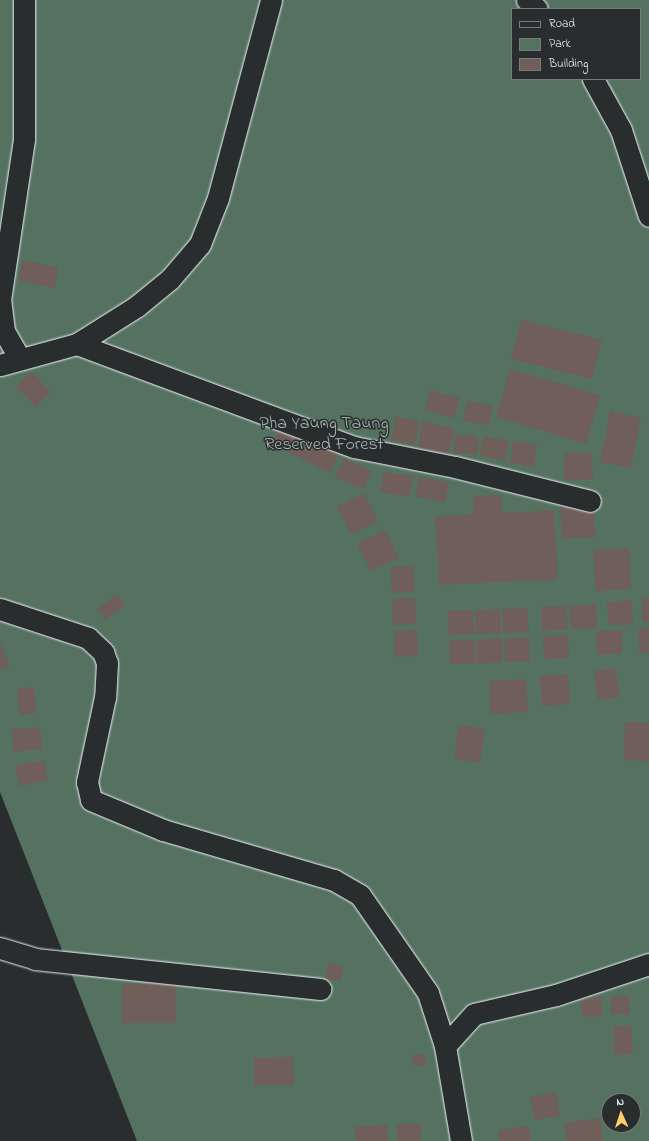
<!DOCTYPE html>
<style>
body{margin:0}
#map{position:relative;width:649px;height:1141px;overflow:hidden;background:#2a2d2e;font-family:"Indie Flower",sans-serif}
div>[style]{position:absolute}
.green>*{inset:0;background:#557160}
.building>*{inset:0;background:#705f59}
.roads{filter:drop-shadow(0 0 1px #e8f1f8) drop-shadow(0 0 1px #e8f1f8)}
.street>*{height:21px;margin:-10.5px;padding:0 10.5px;transform-origin:10.5px;border-radius:10.5px;background:#2a2d2e}
span{translate:-50% -50%;white-space:nowrap;text-align:center;line-height:1.15;-webkit-text-stroke:3px #2a2d2e;paint-order:stroke}
.park-label{font-size:18px;color:#a6b7b4}
.legend{position:absolute;left:511px;top:8px;width:130px;height:72px;box-sizing:border-box;background:#2a2d2e;border:1px solid #767b7f;margin:0;padding:5px 7px;list-style:none;font-size:12px;color:#e8f1f8}
.legend li{display:flex;align-items:center;gap:8px;height:20px}
.legend b{width:20px;border:1px solid #767b7f}
.north{position:absolute;left:601px;top:1093px;width:40px;height:40px;box-sizing:border-box;background:#2a2d2e;border:1px solid #767b7f;border-radius:50%;rotate:357deg;font-size:11px;font-weight:700;line-height:16px;text-align:center;color:#e8f1f8}
.north::after{content:'';display:block;margin:auto;width:14px;height:18px;background:#ffd166;clip-path:polygon(50% 0,100% 100%,50% 72%,0 100%)}
</style>
<div id="map">
<div class="green">
<div style="clip-path:polygon(evenodd,0 0,649px 0,649px 1141px,137px 1141px,0 792px,0 0,512px 9px,640px 9px,640px 79px,512px 79px,512px 9px,0 0,609px 1101px,633px 1101px,633px 1125px,609px 1125px,609px 1101px)"></div>
</div>
<div class="building">
<div style="clip-path:polygon(22px 260px,58px 267px,55px 288px,19px 281px)"></div>
<div style="clip-path:polygon(521px 320px,602px 340px,592px 379px,511px 359px)"></div>
<div style="clip-path:polygon(510px 369px,600px 395px,586px 444px,496px 417px)"></div>
<div style="clip-path:polygon(31px 371px,51px 392px,36px 407px,16px 387px)"></div>
<div style="clip-path:polygon(430px 390px,460px 398px,454px 418px,425px 410px)"></div>
<div style="clip-path:polygon(467px 401px,493px 406px,489px 425px,463px 421px)"></div>
<div style="clip-path:polygon(610px 411px,641px 418px,631px 468px,600px 462px)"></div>
<div style="clip-path:polygon(396px 416px,419px 421px,415px 445px,391px 440px)"></div>
<div style="clip-path:polygon(422px 422px,454px 428px,449px 454px,418px 448px)"></div>
<div style="clip-path:polygon(282px 425px,339px 454px,330px 473px,272px 444px)"></div>
<div style="clip-path:polygon(454px 435px,478px 436px,478px 454px,453px 453px)"></div>
<div style="clip-path:polygon(484px 436px,509px 441px,505px 461px,480px 455px)"></div>
<div style="clip-path:polygon(513px 441px,537px 445px,534px 467px,510px 463px)"></div>
<div style="clip-path:polygon(564px 453px,592px 453px,593px 480px,564px 480px)"></div>
<div style="clip-path:polygon(344px 458px,371px 471px,363px 489px,335px 477px)"></div>
<div style="clip-path:polygon(383px 472px,413px 476px,410px 497px,380px 492px)"></div>
<div style="clip-path:polygon(419px 477px,449px 482px,445px 502px,416px 497px)"></div>
<div style="clip-path:polygon(364px 493px,378px 521px,351px 534px,337px 507px)"></div>
<div style="clip-path:polygon(501px 495px,502px 513px,554px 510px,558px 579px,439px 585px,435px 517px,474px 514px,473px 496px)"></div>
<div style="clip-path:polygon(593px 504px,596px 537px,562px 539px,560px 506px)"></div>
<div style="clip-path:polygon(385px 530px,399px 558px,371px 571px,357px 544px)"></div>
<div style="clip-path:polygon(629px 548px,631px 589px,596px 591px,593px 550px)"></div>
<div style="clip-path:polygon(413px 566px,415px 592px,392px 593px,390px 567px)"></div>
<div style="clip-path:polygon(117px 594px,125px 605px,105px 620px,97px 609px)"></div>
<div style="clip-path:polygon(415px 598px,416px 624px,393px 625px,392px 599px)"></div>
<div style="clip-path:polygon(642px 598px,649px 598px,649px 622px,643px 622px)"></div>
<div style="clip-path:polygon(632px 600px,633px 624px,608px 625px,607px 602px)"></div>
<div style="clip-path:polygon(596px 604px,597px 628px,571px 629px,570px 606px)"></div>
<div style="clip-path:polygon(566px 606px,568px 629px,542px 631px,541px 607px)"></div>
<div style="clip-path:polygon(527px 608px,529px 632px,503px 633px,502px 609px)"></div>
<div style="clip-path:polygon(500px 609px,501px 633px,476px 634px,475px 610px)"></div>
<div style="clip-path:polygon(473px 610px,474px 634px,449px 635px,448px 611px)"></div>
<div style="clip-path:polygon(649px 628px,649px 652px,639px 653px,638px 629px)"></div>
<div style="clip-path:polygon(417px 630px,418px 656px,395px 657px,394px 631px)"></div>
<div style="clip-path:polygon(622px 630px,622px 653px,597px 655px,596px 631px)"></div>
<div style="clip-path:polygon(568px 635px,569px 658px,544px 659px,543px 636px)"></div>
<div style="clip-path:polygon(529px 637px,530px 661px,505px 662px,504px 639px)"></div>
<div style="clip-path:polygon(501px 638px,503px 662px,477px 664px,476px 640px)"></div>
<div style="clip-path:polygon(474px 639px,476px 663px,450px 664px,449px 641px)"></div>
<div style="clip-path:polygon(0 642px,10px 666px,0 670px)"></div>
<div style="clip-path:polygon(615px 668px,620px 697px,598px 700px,594px 671px)"></div>
<div style="clip-path:polygon(568px 674px,570px 704px,542px 706px,540px 676px)"></div>
<div style="clip-path:polygon(526px 679px,528px 712px,491px 714px,489px 681px)"></div>
<div style="clip-path:polygon(34px 687px,37px 713px,20px 715px,17px 689px)"></div>
<div style="clip-path:polygon(625px 722px,649px 723px,649px 761px,624px 760px)"></div>
<div style="clip-path:polygon(459px 725px,485px 729px,480px 763px,454px 759px)"></div>
<div style="clip-path:polygon(40px 727px,42px 749px,13px 752px,11px 730px)"></div>
<div style="clip-path:polygon(44px 760px,48px 780px,19px 786px,15px 766px)"></div>
<div style="clip-path:polygon(328px 963px,343px 966px,341px 981px,326px 979px)"></div>
<div style="clip-path:polygon(176px 983px,176px 1023px,122px 1023px,122px 984px)"></div>
<div style="clip-path:polygon(611px 996px,629px 996px,629px 1014px,611px 1014px)"></div>
<div style="clip-path:polygon(601px 997px,602px 1016px,582px 1017px,581px 998px)"></div>
<div style="clip-path:polygon(631px 1025px,633px 1054px,614px 1055px,613px 1026px)"></div>
<div style="clip-path:polygon(413px 1054px,426px 1055px,425px 1066px,412px 1065px)"></div>
<div style="clip-path:polygon(293px 1057px,294px 1085px,254px 1085px,254px 1058px)"></div>
<div style="clip-path:polygon(556px 1092px,560px 1116px,534px 1120px,530px 1097px)"></div>
<div style="clip-path:polygon(600px 1118px,603px 1141px,566px 1141px,564px 1123px)"></div>
<div style="clip-path:polygon(397px 1124px,421px 1124px,421px 1141px,397px 1141px)"></div>
<div style="clip-path:polygon(387px 1125px,388px 1141px,356px 1141px,355px 1126px)"></div>
<div style="clip-path:polygon(529px 1126px,531px 1141px,499px 1141px,498px 1130px)"></div>
</div>
<div class="roads">
<div class="street">
<div style="left:527px;top:0;width:13px;rotate:42deg"></div>
<div style="left:593px;top:79px;width:58px;rotate:61.2deg"></div>
<div style="left:621px;top:130px;width:90px;rotate:72deg"></div>
<div style="left:77px;top:344px;width:296px;rotate:20.4deg"></div>
<div style="left:354px;top:447px;width:103px;rotate:11.2deg"></div>
<div style="left:455px;top:467px;width:139px;rotate:14.1deg"></div>
<div style="left:20px;top:359px;width:32px;rotate:-120deg"></div>
<div style="left:4px;top:331px;width:31px;rotate:-97deg"></div>
<div style="left:0;top:300px;width:163px;rotate:-81.5deg"></div>
<div style="left:24px;top:139px;width:139px;rotate:-90deg"></div>
<div style="left:0;top:365px;width:80px;rotate:-15.3deg"></div>
<div style="left:77px;top:344px;width:71px;rotate:-32.3deg"></div>
<div style="left:137px;top:306px;width:43px;rotate:-39.3deg"></div>
<div style="left:170px;top:279px;width:46px;rotate:-49.4deg"></div>
<div style="left:200px;top:244px;width:49px;rotate:-68.6deg"></div>
<div style="left:218px;top:198px;width:205px;rotate:-75deg"></div>
<div style="left:0;top:609px;width:93px;rotate:18.2deg"></div>
<div style="left:88px;top:638px;width:21px;rotate:43deg"></div>
<div style="left:103px;top:652px;width:12px;rotate:70deg"></div>
<div style="left:107px;top:663px;width:34px;rotate:93deg"></div>
<div style="left:105px;top:697px;width:87px;rotate:102deg"></div>
<div style="left:87px;top:782px;width:18px;rotate:77deg"></div>
<div style="left:91px;top:800px;width:78px;rotate:22.6deg"></div>
<div style="left:163px;top:830px;width:178px;rotate:16.3deg"></div>
<div style="left:334px;top:880px;width:30px;rotate:30deg"></div>
<div style="left:360px;top:895px;width:119px;rotate:55.2deg"></div>
<div style="left:428px;top:993px;width:56px;rotate:72.2deg"></div>
<div style="left:445px;top:1046px;width:96px;rotate:80.4deg"></div>
<div style="left:0;top:948px;width:37px;rotate:17deg"></div>
<div style="left:35px;top:959px;width:287px;rotate:6deg"></div>
<div style="left:445px;top:1046px;width:43px;rotate:-47.8deg"></div>
<div style="left:474px;top:1014px;width:84px;rotate:-13deg"></div>
<div style="left:556px;top:995px;width:98px;rotate:-18.4deg"></div>
</div>
</div>
<div class="park-label">
<span style="left:324px;top:435px">Pha Yaung Taung<br>Reserved Forest</span>
</div>
<ul class="legend">
<li><b style="height:5px;background:#2a2d2e"></b>Road</li>
<li><b style="height:11px;background:#557160"></b>Park</li>
<li><b style="height:11px;background:#705f59"></b>Building</li>
</ul>
<div class="north">N</div>
</div>
